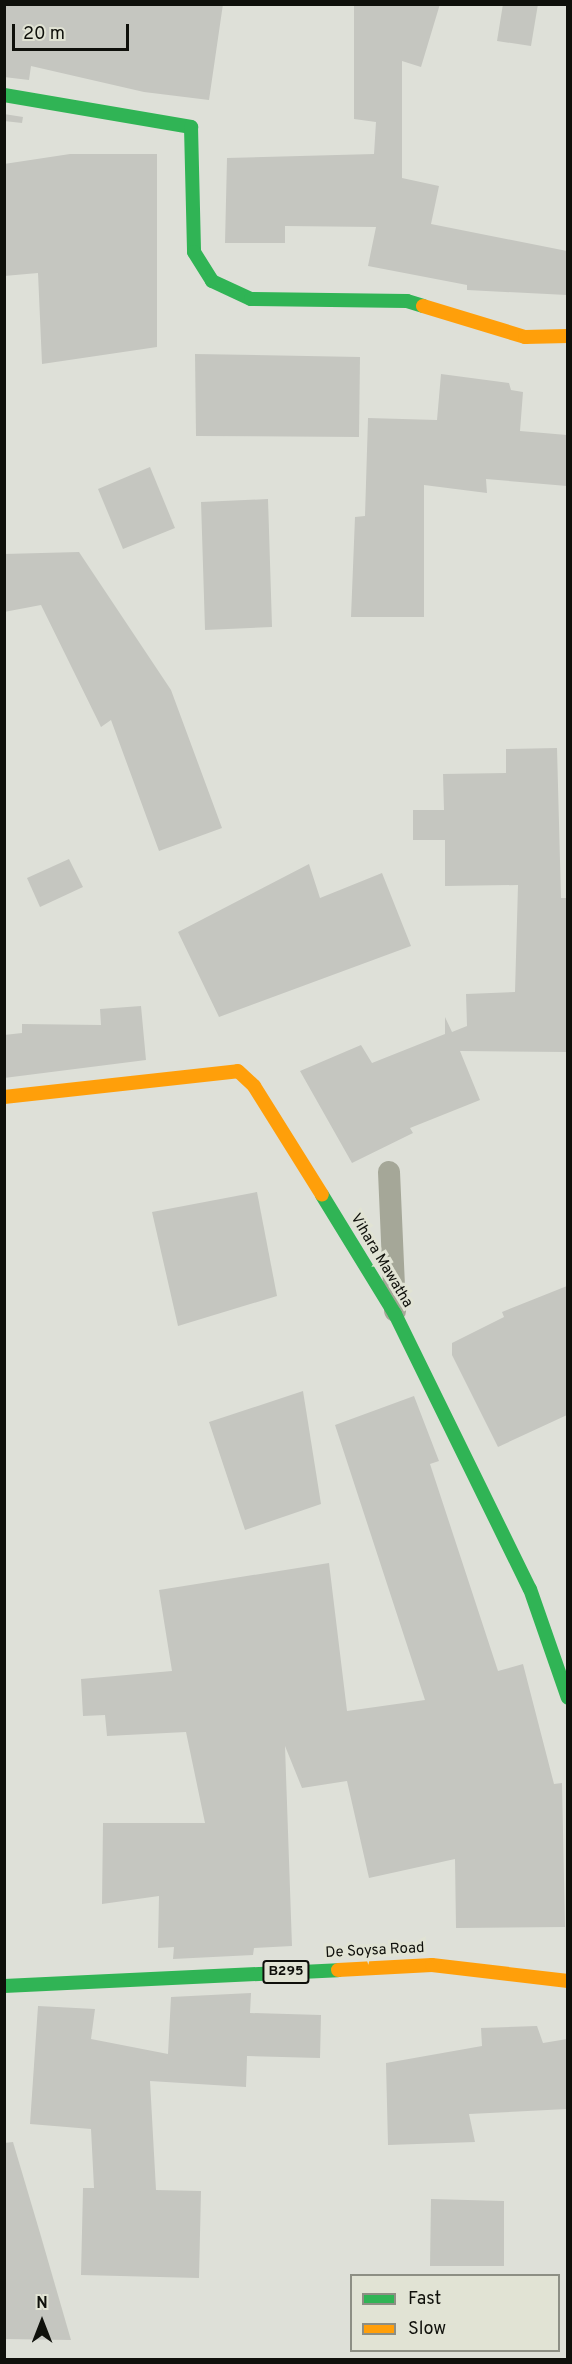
<!DOCTYPE html>
<style>
body{margin:0}
#map{position:relative;width:572px;height:2364px;overflow:hidden;background:#dee0d8;font-family:Overpass,sans-serif}
div>[style]{position:absolute}
.building>*{inset:0;background:#c5c6c0}
.lane>*{height:22px;margin:-11px;padding:0 11px;transform-origin:11px;border-radius:11px;background:#a5a798}
.fast>*{height:14px;margin:-7px;padding:0 7px;transform-origin:7px;border-radius:7px;background:#30b455}
.slow>*{height:14px;margin:-7px;padding:0 7px;transform-origin:7px;border-radius:7px;background:#ff9f0a}
span{translate:-50% -50%;white-space:nowrap;text-align:center;line-height:1.15;-webkit-text-stroke:6px #e1e3d4;paint-order:stroke}
.shield-label span{padding:2px 4px;background:#e1e3d4;border:2px solid;border-radius:4px;-webkit-text-stroke-width:0}
.shield-label{font-size:14px;color:#0f100b;font-weight:700}
.street-label{font-size:15px;color:#0f100b}
.frame{position:absolute;inset:0;border:6px solid #0f100b;pointer-events:none}
.legend{position:absolute;left:350px;top:2274px;width:210px;height:78px;box-sizing:border-box;background:#e1e3d4;border:2px solid #8d8f84;margin:0;padding:8px 10px;list-style:none;font-size:18px;color:#0f100b}
.legend li{display:flex;align-items:center;gap:12px;height:30px}
.legend b{width:30px;border:2px solid #8d8f84}
.north{position:absolute;left:12px;top:2292px;width:60px;height:60px;-webkit-text-stroke:4px #e1e3d4;paint-order:stroke;rotate:0deg;font-size:16px;font-weight:700;line-height:24px;text-align:center;color:#0f100b}
.north::after{content:'';display:block;margin:auto;width:21px;height:27px;background:#0f100b;clip-path:polygon(50% 0,100% 100%,50% 72%,0 100%)}
.scale{position:absolute;left:12px;top:24px;width:117px;height:27px;box-sizing:border-box;border:3px solid #0f100b;border-top:0;padding-left:8px;font-size:18px;line-height:21px;white-space:nowrap;color:#0f100b;-webkit-text-stroke:4px #e1e3d4;paint-order:stroke}
</style>
<div id="map">
<div class="building">
<div style="clip-path:polygon(4px 4px,223px 4px,209px 100px,144px 92px,31px 66px,29px 80px,4px 77px)"></div>
<div style="clip-path:polygon(354px 4px,440px 4px,421px 67px,402px 61px,402px 178px,439px 186px,431px 224px,567px 251px,567px 295px,467px 290px,467px 285px,368px 266px,376px 227px,285px 226px,285px 243px,225px 243px,227px 158px,374px 154px,376px 122px,354px 119px)"></div>
<div style="clip-path:polygon(503px 4px,538px 4px,531px 46px,497px 41px)"></div>
<div style="clip-path:polygon(4px 114px,23px 117px,22px 123px,4px 121px)"></div>
<div style="clip-path:polygon(70px 154px,157px 154px,157px 347px,42px 364px,38px 273px,4px 276px,4px 164px)"></div>
<div style="clip-path:polygon(195px 354px,360px 357px,359px 437px,196px 436px)"></div>
<div style="clip-path:polygon(441px 374px,509px 383px,511px 390px,523px 392px,520px 431px,567px 435px,567px 486px,486px 479px,487px 493px,424px 485px,424px 617px,351px 617px,355px 517px,365px 516px,368px 418px,437px 420px)"></div>
<div style="clip-path:polygon(150px 467px,175px 528px,123px 549px,98px 489px)"></div>
<div style="clip-path:polygon(268px 499px,272px 627px,205px 630px,201px 502px)"></div>
<div style="clip-path:polygon(79px 552px,171px 690px,222px 828px,159px 851px,111px 720px,101px 727px,41px 605px,4px 612px,4px 554px)"></div>
<div style="clip-path:polygon(557px 748px,561px 898px,567px 898px,567px 1052px,460px 1051px,480px 1100px,410px 1128px,413px 1133px,352px 1163px,300px 1071px,361px 1045px,372px 1063px,445px 1034px,445px 1017px,452px 1032px,467px 1026px,466px 994px,515px 992px,518px 885px,445px 886px,445px 840px,413px 840px,413px 810px,444px 810px,443px 774px,506px 773px,506px 749px)"></div>
<div style="clip-path:polygon(69px 859px,83px 887px,40px 907px,27px 878px)"></div>
<div style="clip-path:polygon(309px 864px,320px 898px,382px 873px,411px 946px,219px 1017px,178px 932px)"></div>
<div style="clip-path:polygon(141px 1006px,146px 1060px,4px 1078px,4px 1035px,22px 1033px,22px 1024px,101px 1025px,100px 1009px)"></div>
<div style="clip-path:polygon(257px 1192px,277px 1296px,178px 1326px,152px 1212px)"></div>
<div style="clip-path:polygon(567px 1286px,567px 1415px,498px 1447px,452px 1355px,452px 1343px,504px 1317px,502px 1312px)"></div>
<div style="clip-path:polygon(303px 1391px,321px 1504px,245px 1530px,209px 1422px)"></div>
<div style="clip-path:polygon(414px 1396px,439px 1461px,430px 1464px,498px 1671px,523px 1664px,554px 1784px,562px 1783px,565px 1927px,456px 1928px,455px 1859px,369px 1878px,347px 1781px,302px 1788px,285px 1746px,292px 1946px,254px 1948px,253px 1955px,173px 1959px,174px 1947px,158px 1948px,159px 1896px,102px 1904px,103px 1823px,205px 1823px,186px 1732px,107px 1736px,105px 1715px,83px 1716px,81px 1679px,172px 1671px,159px 1590px,329px 1563px,347px 1711px,425px 1700px,335px 1425px)"></div>
<div style="clip-path:polygon(251px 1993px,250px 2013px,321px 2015px,320px 2058px,247px 2056px,246px 2087px,150px 2081px,156px 2190px,201px 2191px,199px 2278px,81px 2275px,83px 2188px,94px 2188px,91px 2129px,30px 2124px,38px 2006px,95px 2009px,91px 2039px,168px 2054px,171px 1997px)"></div>
<div style="clip-path:polygon(537px 2026px,543px 2043px,567px 2039px,567px 2109px,469px 2114px,475px 2142px,388px 2145px,386px 2063px,482px 2046px,481px 2028px)"></div>
<div style="clip-path:polygon(13px 2142px,40px 2233px,71px 2340px,4px 2339px,4px 2143px)"></div>
<div style="clip-path:polygon(431px 2199px,504px 2201px,504px 2266px,430px 2266px)"></div>
</div>
<div class="lane">
<div style="left:389px;top:1172px;width:139px;rotate:87.5deg"></div>
</div>
<div class="fast">
<div style="left:4px;top:95px;width:190px;rotate:9.7deg"></div>
<div style="left:191px;top:127px;width:125px;rotate:88.6deg"></div>
<div style="left:194px;top:252px;width:34px;rotate:58deg"></div>
<div style="left:212px;top:281px;width:43px;rotate:24.8deg"></div>
<div style="left:251px;top:299px;width:156px;rotate:0.7deg"></div>
<div style="left:407px;top:301px;width:17px;rotate:17deg"></div>
<div style="left:322px;top:1195px;width:140px;rotate:58.5deg"></div>
<div style="left:395px;top:1314px;width:306px;rotate:63.9deg"></div>
<div style="left:530px;top:1589px;width:115px;rotate:70.8deg"></div>
<div style="left:4px;top:1986px;width:334px;rotate:-2.7deg"></div>
</div>
<div class="slow">
<div style="left:423px;top:306px;width:107px;rotate:16.9deg"></div>
<div style="left:525px;top:337px;width:43px;rotate:-1.3deg"></div>
<div style="left:4px;top:1097px;width:235px;rotate:-6.3deg"></div>
<div style="left:238px;top:1071px;width:22px;rotate:43deg"></div>
<div style="left:254px;top:1086px;width:128px;rotate:58deg"></div>
<div style="left:338px;top:1970px;width:94px;rotate:-3deg"></div>
<div style="left:432px;top:1965px;width:137px;rotate:6.7deg"></div>
</div>
<div class="shield-label">
<span style="left:286px;top:1972px">B295</span>
</div>
<div class="street-label">
<span style="left:381px;top:1261px;rotate:59deg">Vihara Mawatha</span>
<span style="left:375px;top:1951px;rotate:-3deg">De Soysa Road</span>
</div>
<div class="frame"></div>
<ul class="legend">
<li><b style="height:8px;background:#30b455"></b>Fast</li>
<li><b style="height:8px;background:#ff9f0a"></b>Slow</li>
</ul>
<div class="north">N</div>
<div class="scale">20 m</div>
</div>
